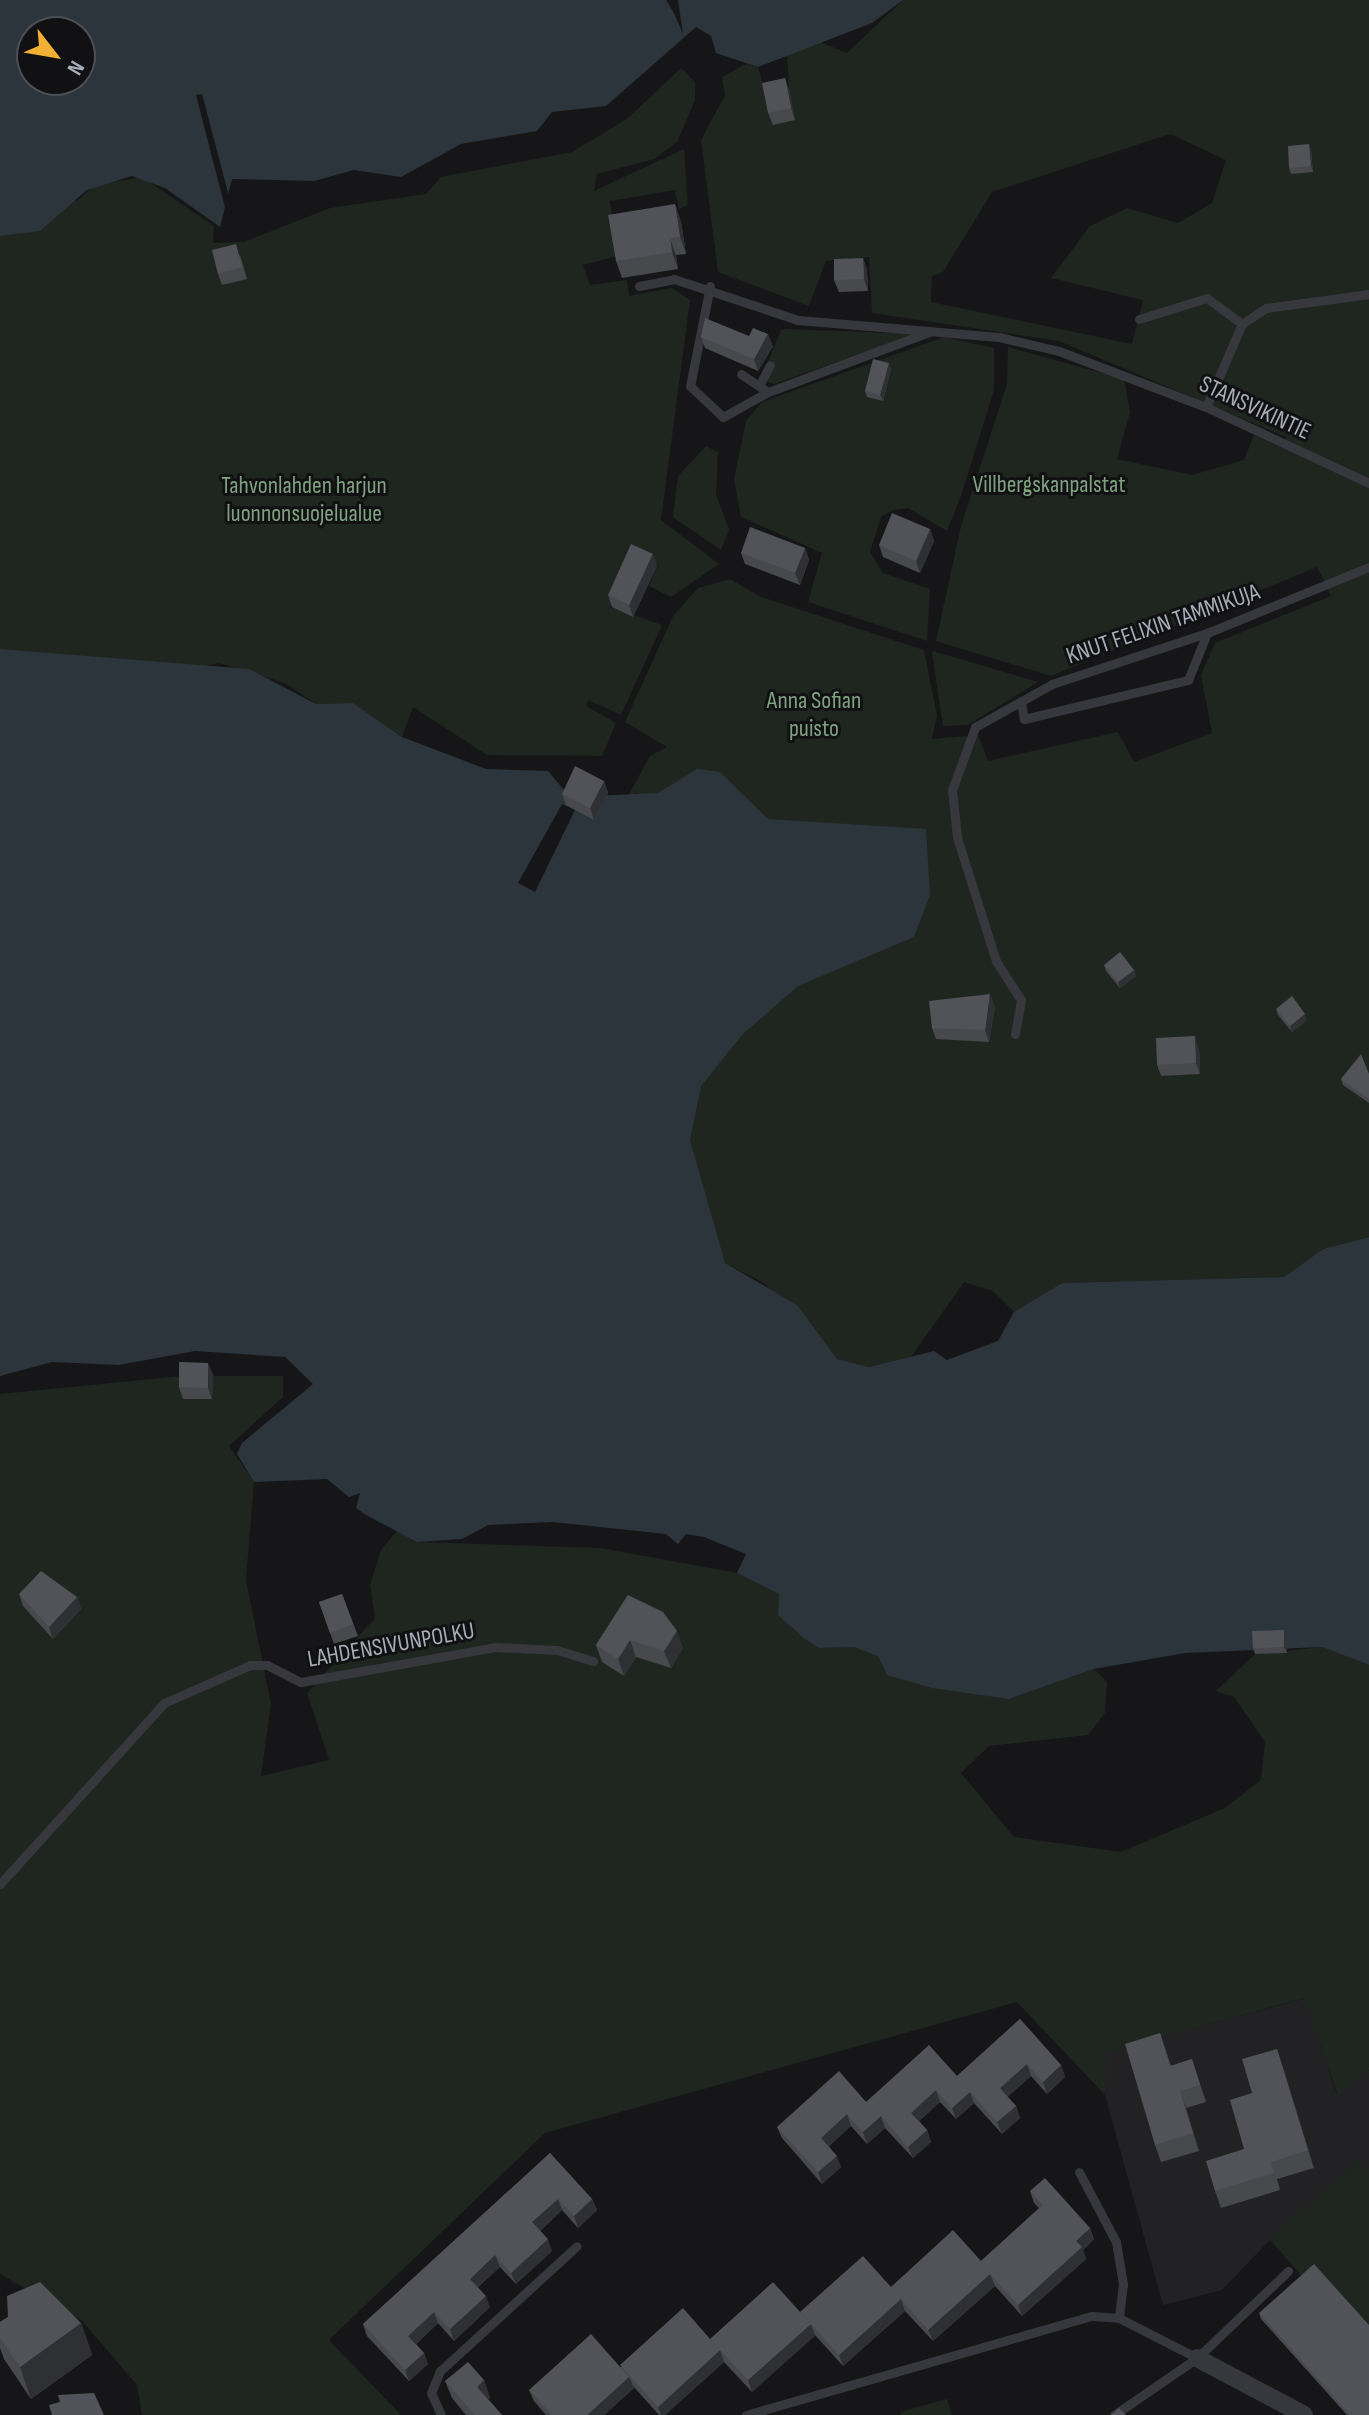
<!DOCTYPE html>
<style>
body{margin:0}
#map{position:relative;width:1369px;height:2415px;overflow:hidden;background:#161618;font-family:"Sofia Sans Condensed",sans-serif}
div>[style]{position:absolute}
.built>*{inset:0;background:#222225}
.green>*{inset:0;background:#1e261f}
.water>*{inset:0;background:#2c353c}
.pier>*{inset:0;background:#161618}
.lane>*{height:9px;margin:-4.5px;padding:0 4.5px;transform-origin:4.5px;border-radius:4.5px;background:#37383d}
.street>*{height:18px;margin:-9px;padding:0 9px;transform-origin:9px;border-radius:9px;background:#37383d}
.wall>*{inset:0;background:#47494d}
.shaded-wall>*{inset:0;background:#2f3033}
.building>*{inset:0;background:#525359}
span{translate:-50% -50%;white-space:nowrap;text-align:center;line-height:1.15;-webkit-text-stroke:6px #111113;paint-order:stroke}
.street-label{font-size:24px;color:#a8adb8}
.park-label{font-size:24px;color:#7fa381}
.north{position:absolute;left:16px;top:16px;width:80px;height:80px;box-sizing:border-box;background:#111113;border:2px solid #4d4f55;border-radius:50%;rotate:121deg;font-size:22px;font-weight:700;line-height:32px;text-align:center;color:#a8adb8}
.north::after{content:'';display:block;margin:auto;width:28px;height:36px;background:#f2b134;clip-path:polygon(50% 0,100% 100%,50% 72%,0 100%)}
</style>
<div id="map">
<div class="built">
<div style="clip-path:polygon(1306px 1998px,1337px 2095px,1369px 2070px,1369px 2415px,1347px 2415px,1261px 2319px,1305px 2280px,1270px 2240px,1222px 2290px,1163px 2305px,1105px 2095px,1107px 2052px)"></div>
</div>
<div class="green">
<div style="clip-path:polygon(evenodd,903px 0,1369px 0,1369px 1237px,1323px 1249px,1284px 1277px,1062px 1283px,1014px 1312px,993px 1291px,964px 1282px,911px 1357px,869px 1367px,837px 1359px,764px 1283px,725px 1263px,623px 1081px,637px 793px,628px 796px,650px 756px,667px 747px,625px 722px,673px 616px,698px 588px,730px 579px,761px 597px,924px 650px,937px 716px,932px 739px,978px 735px,988px 761px,1118px 732px,1134px 762px,1212px 733px,1201px 675px,1215px 643px,1331px 596px,1317px 567px,1051px 676px,936px 641px,961px 526px,1007px 384px,1008px 347px,1124px 379px,1130px 412px,1117px 459px,1192px 475px,1244px 460px,1254px 435px,1282px 448px,1286px 437px,1059px 341px,872px 313px,869px 257px,826px 261px,809px 306px,718px 272px,701px 140px,725px 95px,722px 77px,746px 64px,758px 67px,766px 95px,789px 90px,787px 53px,820px 42px,847px 53px,903px 0,1170px 134px,1226px 160px,1212px 203px,1178px 223px,1127px 208px,1090px 226px,1051px 278px,1143px 300px,1132px 344px,931px 302px,932px 276px,943px 272px,992px 192px,1170px 134px)"></div>
<div style="clip-path:polygon(681px 68px,695px 82px,695px 100px,677px 142px,654px 159px,597px 174px,594px 191px,684px 149px,688px 205px,679px 209px,675px 190px,610px 201px,618px 256px,583px 265px,590px 285px,627px 280px,629px 296px,672px 288px,690px 300px,661px 520px,719px 564px,671px 597px,649px 586px,658px 565px,635px 554px,610px 607px,662px 625px,621px 715px,588px 700px,586px 706px,616px 723px,602px 756px,487px 755px,413px 707px,402px 737px,353px 703px,316px 704px,285px 683px,219px 663px,186px 670px,0 649px,0 193px,77px 201px,95px 185px,142px 177px,214px 226px,213px 243px,244px 242px,330px 208px,426px 194px,441px 177px,572px 152px,627px 119px)"></div>
<div style="clip-path:polygon(781px 330px,788px 329px,917px 334px,774px 384px,761px 379px)"></div>
<div style="clip-path:polygon(944px 337px,994px 348px,994px 390px,961px 496px,947px 531px,908px 508px,893px 510px,881px 517px,870px 552px,883px 573px,930px 589px,927px 641px,808px 602px,822px 553px,741px 517px,734px 479px,746px 421px,762px 402px)"></div>
<div style="clip-path:polygon(706px 446px,718px 452px,716px 495px,729px 529px,721px 550px,673px 517px,678px 476px)"></div>
<div style="clip-path:polygon(932px 653px,933px 651px,1038px 682px,968px 725px,943px 726px)"></div>
<div style="clip-path:polygon(183px 1376px,212px 1399px,213px 1376px,283px 1376px,283px 1397px,229px 1446px,254px 1482px,246px 1580px,271px 1704px,261px 1776px,329px 1760px,307px 1693px,375px 1618px,370px 1585px,381px 1550px,398px 1530px,417px 1542px,601px 1548px,737px 1573px,780px 1594px,778px 1615px,819px 1648px,854px 1647px,1009px 1699px,1094px 1669px,1107px 1682px,1105px 1713px,1088px 1735px,989px 1746px,961px 1773px,1014px 1837px,1121px 1852px,1225px 1808px,1261px 1780px,1265px 1742px,1234px 1697px,1216px 1691px,1255px 1654px,1322px 1647px,1369px 1665px,1369px 2070px,1338px 2096px,1305px 1998px,1108px 2052px,1105px 2095px,1017px 2002px,545px 2133px,329px 2340px,401px 2415px,142px 2415px,137px 2385px,82px 2321px,0 2274px,0 1394px)"></div>
<div style="clip-path:polygon(1359px 2159px,1369px 2171px,1369px 2329px,1305px 2280px,1270px 2239px)"></div>
<div style="clip-path:polygon(947px 2399px,952px 2415px,901px 2415px,900px 2412px)"></div>
</div>
<div class="water">
<div style="clip-path:polygon(evenodd,0 0,903px 0,872px 23px,758px 67px,716px 53px,711px 36px,696px 27px,606px 106px,552px 112px,537px 131px,461px 144px,401px 177px,354px 170px,314px 181px,232px 179px,220px 227px,165px 188px,132px 176px,87px 190px,40px 231px,0 236px,0 0,32px 32px,80px 32px,80px 80px,32px 80px,32px 32px)"></div>
<div style="clip-path:polygon(0 649px,249px 669px,316px 704px,353px 703px,402px 737px,486px 769px,548px 771px,570px 797px,658px 793px,697px 769px,720px 772px,768px 819px,926px 829px,930px 895px,914px 937px,798px 986px,743px 1034px,701px 1086px,690px 1140px,725px 1263px,797px 1305px,837px 1359px,869px 1367px,934px 1351px,947px 1360px,998px 1341px,1014px 1312px,1062px 1283px,1284px 1277px,1323px 1249px,1369px 1237px,1369px 1665px,1322px 1647px,1185px 1653px,1094px 1669px,1009px 1699px,932px 1688px,887px 1675px,878px 1656px,854px 1647px,819px 1648px,805px 1639px,778px 1615px,779px 1594px,737px 1573px,746px 1554px,704px 1537px,686px 1534px,678px 1544px,666px 1534px,553px 1522px,488px 1525px,462px 1539px,417px 1542px,366px 1515px,356px 1508px,360px 1493px,349px 1497px,327px 1479px,254px 1482px,237px 1454px,242px 1443px,313px 1384px,285px 1357px,195px 1351px,119px 1365px,52px 1362px,0 1376px)"></div>
</div>
<div class="pier">
<div style="clip-path:polygon(666px 0,678px 0,683px 34px,674px 13px)"></div>
<div style="clip-path:polygon(202px 94px,232px 208px,229px 223px,196px 95px)"></div>
<div style="clip-path:polygon(562px 804px,575px 810px,535px 892px,518px 883px)"></div>
</div>
<div class="lane">
<div style="left:639px;top:286px;width:36px;rotate:-11deg"></div>
<div style="left:674px;top:279px;width:131px;rotate:18.3deg"></div>
<div style="left:798px;top:320px;width:202px;rotate:4.8deg"></div>
<div style="left:999px;top:337px;width:62px;rotate:13.1deg"></div>
<div style="left:1059px;top:351px;width:157px;rotate:20.9deg"></div>
<div style="left:1206px;top:407px;width:180px;rotate:25deg"></div>
<div style="left:710px;top:286px;width:102px;rotate:101.3deg"></div>
<div style="left:690px;top:386px;width:45px;rotate:43.2deg"></div>
<div style="left:723px;top:417px;width:51px;rotate:-29.1deg"></div>
<div style="left:768px;top:392px;width:172px;rotate:-20.4deg"></div>
<div style="left:1139px;top:319px;width:71px;rotate:-17.2deg"></div>
<div style="left:1207px;top:298px;width:44px;rotate:36.6deg"></div>
<div style="left:741px;top:374px;width:32px;rotate:34deg"></div>
<div style="left:761px;top:382px;width:19px;rotate:-62deg"></div>
<div style="left:1206px;top:407px;width:90px;rotate:-66.6deg"></div>
<div style="left:1242px;top:324px;width:29px;rotate:-34deg"></div>
<div style="left:1266px;top:308px;width:104px;rotate:-7.7deg"></div>
<div style="left:1021px;top:701px;width:18px;rotate:81deg"></div>
<div style="left:1024px;top:719px;width:169px;rotate:-13.4deg"></div>
<div style="left:1188px;top:680px;width:51px;rotate:-68deg"></div>
<div style="left:1015px;top:1034px;width:35px;rotate:-80deg"></div>
<div style="left:1021px;top:1000px;width:46px;rotate:-122.7deg"></div>
<div style="left:996px;top:961px;width:130px;rotate:-107.5deg"></div>
<div style="left:957px;top:837px;width:47px;rotate:-96.1deg"></div>
<div style="left:952px;top:790px;width:67px;rotate:-69.9deg"></div>
<div style="left:975px;top:727px;width:88px;rotate:-29.2deg"></div>
<div style="left:1052px;top:684px;width:163px;rotate:-18.2deg"></div>
<div style="left:1207px;top:633px;width:175px;rotate:-22.2deg"></div>
<div style="left:0;top:1884px;width:244px;rotate:-47.8deg"></div>
<div style="left:164px;top:1703px;width:94px;rotate:-23.8deg"></div>
<div style="left:250px;top:1665px;width:17px"></div>
<div style="left:267px;top:1665px;width:38px;rotate:27deg"></div>
<div style="left:301px;top:1682px;width:197px;rotate:-10.2deg"></div>
<div style="left:495px;top:1647px;width:62px;rotate:2.8deg"></div>
<div style="left:557px;top:1650px;width:38px;rotate:17deg"></div>
<div style="left:1079px;top:2172px;width:79px;rotate:62.1deg"></div>
<div style="left:1116px;top:2242px;width:43px;rotate:80.5deg"></div>
<div style="left:1123px;top:2284px;width:34px;rotate:97deg"></div>
<div style="left:441px;top:2415px;width:24px;rotate:-114deg"></div>
<div style="left:431px;top:2393px;width:24px;rotate:-68deg"></div>
<div style="left:440px;top:2371px;width:185px;rotate:-42.4deg"></div>
<div style="left:746px;top:2415px;width:360px;rotate:-16deg"></div>
<div style="left:1092px;top:2316px;width:27px;rotate:4deg"></div>
<div style="left:1119px;top:2318px;width:88px;rotate:27.1deg"></div>
<div style="left:1114px;top:2415px;width:101px;rotate:-34.5deg"></div>
<div style="left:1197px;top:2358px;width:126px;rotate:-43.7deg"></div>
</div>
<div class="street">
<div style="left:1197px;top:2358px;width:121px;rotate:28deg"></div>
</div>
<div class="wall">
<div style="clip-path:polygon(785px 78px,789px 90px,795px 120px,773px 125px,768px 113px)"></div>
<div style="clip-path:polygon(1311px 150px,1313px 172px,1291px 174px,1289px 168px)"></div>
<div style="clip-path:polygon(675px 204px,681px 222px,686px 254px,676px 255px,678px 269px,622px 278px,616px 261px)"></div>
<div style="clip-path:polygon(240px 255px,247px 279px,222px 285px,218px 274px)"></div>
<div style="clip-path:polygon(863px 258px,867px 270px,868px 291px,839px 292px,834px 280px)"></div>
<div style="clip-path:polygon(701px 337px,773px 346px,758px 371px,705px 348px)"></div>
<div style="clip-path:polygon(891px 369px,883px 401px,867px 397px,865px 391px)"></div>
<div style="clip-path:polygon(930px 529px,934px 541px,920px 573px,883px 557px,879px 545px)"></div>
<div style="clip-path:polygon(805px 548px,809px 560px,800px 585px,745px 564px,741px 553px)"></div>
<div style="clip-path:polygon(657px 566px,633px 617px,612px 607px,608px 595px)"></div>
<div style="clip-path:polygon(604px 781px,608px 793px,594px 820px,566px 805px,562px 794px)"></div>
<div style="clip-path:polygon(1104px 965px,1134px 970px,1136px 976px,1120px 988px,1106px 971px)"></div>
<div style="clip-path:polygon(995px 1006px,989px 1042px,936px 1039px,932px 1028px)"></div>
<div style="clip-path:polygon(1276px 1009px,1307px 1020px,1292px 1032px,1278px 1015px)"></div>
<div style="clip-path:polygon(1199px 1048px,1200px 1074px,1161px 1076px,1157px 1065px)"></div>
<div style="clip-path:polygon(1369px 1074px,1369px 1103px,1343px 1085px,1341px 1079px)"></div>
<div style="clip-path:polygon(213px 1374px,212px 1399px,183px 1399px,179px 1387px)"></div>
<div style="clip-path:polygon(19px 1594px,77px 1597px,81px 1609px,53px 1639px,23px 1606px)"></div>
<div style="clip-path:polygon(342px 1594px,358px 1636px,334px 1644px,319px 1602px)"></div>
<div style="clip-path:polygon(628px 1595px,683px 1648px,671px 1668px,636px 1657px,624px 1676px,602px 1662px,596px 1645px)"></div>
<div style="clip-path:polygon(1286px 1636px,1287px 1653px,1255px 1654px,1253px 1648px)"></div>
<div style="clip-path:polygon(1020px 2019px,1061px 2065px,1065px 2077px,1047px 2094px,1031px 2076px,1007px 2097px,1016px 2106px,1020px 2118px,1002px 2134px,974px 2103px,956px 2119px,940px 2102px,919px 2121px,927px 2130px,931px 2142px,913px 2158px,885px 2128px,867px 2144px,851px 2126px,829px 2146px,841px 2167px,822px 2184px,782px 2138px,777px 2127px,957px 2076px)"></div>
<div style="clip-path:polygon(1160px 2033px,1171px 2066px,1192px 2059px,1206px 2102px,1186px 2108px,1199px 2151px,1161px 2162px,1155px 2145px)"></div>
<div style="clip-path:polygon(1277px 2049px,1314px 2168px,1277px 2179px,1280px 2190px,1221px 2208px,1215px 2191px,1244px 2149px,1252px 2093px)"></div>
<div style="clip-path:polygon(550px 2153px,592px 2199px,597px 2210px,578px 2228px,562px 2210px,540px 2231px,552px 2251px,516px 2284px,500px 2267px,478px 2287px,490px 2307px,454px 2341px,438px 2323px,416px 2344px,424px 2353px,428px 2364px,409px 2381px,367px 2336px,363px 2324px)"></div>
<div style="clip-path:polygon(1030px 2191px,1090px 2228px,1094px 2239px,1083px 2250px,1086px 2259px,1022px 2316px,995px 2286px,933px 2341px,905px 2311px,843px 2366px,815px 2335px,752px 2392px,724px 2362px,665px 2415px,659px 2415px,633px 2386px,634px 2388px,604px 2415px,546px 2415px,534px 2401px,529px 2390px,620px 2367px,710px 2339px,981px 2261px,1039px 2208px,1034px 2203px)"></div>
<div style="clip-path:polygon(1259px 2313px,1369px 2415px,1347px 2415px,1261px 2319px)"></div>
<div style="clip-path:polygon(8px 2317px,81px 2323px,92px 2355px,31px 2399px,4px 2359px,0 2348px,0 2322px)"></div>
<div style="clip-path:polygon(484px 2380px,490px 2398px,488px 2399px,502px 2415px,466px 2415px,452px 2398px,445px 2381px)"></div>
</div>
<div class="shaded-wall">
<div style="clip-path:polygon(785px 78px,789px 90px,795px 120px,791px 108px)"></div>
<div style="clip-path:polygon(1309px 144px,1311px 150px,1313px 172px,1311px 166px)"></div>
<div style="clip-path:polygon(675px 204px,681px 222px,686px 254px,680px 237px)"></div>
<div style="clip-path:polygon(670px 238px,676px 255px,678px 269px,672px 252px)"></div>
<div style="clip-path:polygon(863px 258px,867px 270px,868px 291px,864px 279px)"></div>
<div style="clip-path:polygon(768px 334px,773px 346px,758px 371px,754px 359px)"></div>
<div style="clip-path:polygon(889px 363px,891px 369px,883px 401px,880px 395px)"></div>
<div style="clip-path:polygon(930px 529px,934px 541px,920px 573px,916px 561px)"></div>
<div style="clip-path:polygon(805px 548px,809px 560px,800px 585px,795px 573px)"></div>
<div style="clip-path:polygon(653px 554px,657px 566px,633px 617px,629px 605px)"></div>
<div style="clip-path:polygon(604px 781px,608px 793px,594px 820px,590px 808px)"></div>
<div style="clip-path:polygon(1134px 970px,1136px 976px,1120px 988px,1118px 982px)"></div>
<div style="clip-path:polygon(990px 994px,995px 1006px,989px 1042px,985px 1030px)"></div>
<div style="clip-path:polygon(1305px 1014px,1307px 1020px,1292px 1032px,1290px 1026px)"></div>
<div style="clip-path:polygon(1195px 1036px,1199px 1048px,1200px 1074px,1196px 1063px)"></div>
<div style="clip-path:polygon(208px 1363px,213px 1374px,212px 1399px,208px 1388px)"></div>
<div style="clip-path:polygon(77px 1597px,81px 1609px,53px 1639px,49px 1627px)"></div>
<div style="clip-path:polygon(1284px 1630px,1286px 1636px,1287px 1653px,1284px 1647px)"></div>
<div style="clip-path:polygon(677px 1631px,683px 1648px,671px 1668px,664px 1651px)"></div>
<div style="clip-path:polygon(630px 1640px,636px 1657px,624px 1676px,618px 1659px)"></div>
<div style="clip-path:polygon(1277px 2049px,1283px 2066px,1314px 2168px,1308px 2150px)"></div>
<div style="clip-path:polygon(1027px 2064px,1031px 2076px,1004px 2100px,1000px 2088px)"></div>
<div style="clip-path:polygon(1061px 2065px,1065px 2077px,1047px 2094px,1043px 2082px)"></div>
<div style="clip-path:polygon(936px 2090px,940px 2102px,915px 2124px,911px 2113px)"></div>
<div style="clip-path:polygon(1180px 2091px,1186px 2108px,1199px 2151px,1193px 2133px)"></div>
<div style="clip-path:polygon(970px 2092px,974px 2103px,956px 2119px,952px 2108px)"></div>
<div style="clip-path:polygon(1016px 2106px,1020px 2118px,1002px 2134px,997px 2122px)"></div>
<div style="clip-path:polygon(847px 2114px,851px 2126px,825px 2149px,821px 2138px)"></div>
<div style="clip-path:polygon(881px 2116px,885px 2128px,867px 2144px,863px 2132px)"></div>
<div style="clip-path:polygon(927px 2130px,931px 2142px,913px 2158px,908px 2147px)"></div>
<div style="clip-path:polygon(837px 2156px,841px 2167px,822px 2184px,818px 2172px)"></div>
<div style="clip-path:polygon(558px 2199px,562px 2210px,536px 2234px,532px 2222px)"></div>
<div style="clip-path:polygon(592px 2199px,597px 2210px,578px 2228px,574px 2216px)"></div>
<div style="clip-path:polygon(1090px 2228px,1094px 2239px,1083px 2250px,1086px 2259px,1022px 2316px,1018px 2305px,1076px 2241px)"></div>
<div style="clip-path:polygon(548px 2239px,552px 2251px,516px 2284px,511px 2273px)"></div>
<div style="clip-path:polygon(495px 2255px,500px 2267px,474px 2290px,470px 2279px)"></div>
<div style="clip-path:polygon(990px 2274px,995px 2286px,933px 2341px,928px 2330px)"></div>
<div style="clip-path:polygon(486px 2296px,490px 2307px,454px 2341px,450px 2329px)"></div>
<div style="clip-path:polygon(901px 2299px,905px 2311px,843px 2366px,839px 2355px)"></div>
<div style="clip-path:polygon(434px 2312px,438px 2323px,412px 2347px,408px 2336px)"></div>
<div style="clip-path:polygon(81px 2323px,92px 2355px,31px 2399px,20px 2367px)"></div>
<div style="clip-path:polygon(811px 2324px,815px 2336px,752px 2392px,748px 2380px)"></div>
<div style="clip-path:polygon(720px 2350px,724px 2362px,665px 2415px,661px 2415px,658px 2407px)"></div>
<div style="clip-path:polygon(424px 2353px,428px 2364px,409px 2381px,405px 2370px)"></div>
<div style="clip-path:polygon(629px 2377px,634px 2388px,604px 2415px,587px 2415px)"></div>
<div style="clip-path:polygon(484px 2380px,490px 2398px,483px 2404px,477px 2387px)"></div>
</div>
<div class="building">
<div style="clip-path:polygon(785px 78px,791px 108px,768px 113px,762px 83px)"></div>
<div style="clip-path:polygon(1309px 144px,1311px 166px,1289px 168px,1288px 146px)"></div>
<div style="clip-path:polygon(675px 204px,680px 237px,670px 238px,672px 252px,616px 261px,608px 215px)"></div>
<div style="clip-path:polygon(236px 244px,242px 267px,218px 274px,212px 250px)"></div>
<div style="clip-path:polygon(863px 258px,864px 279px,834px 280px,834px 259px)"></div>
<div style="clip-path:polygon(705px 318px,749px 336px,753px 328px,768px 334px,754px 359px,701px 337px)"></div>
<div style="clip-path:polygon(873px 359px,889px 363px,880px 395px,865px 391px)"></div>
<div style="clip-path:polygon(892px 513px,930px 529px,916px 561px,879px 545px)"></div>
<div style="clip-path:polygon(750px 527px,805px 548px,795px 573px,741px 553px)"></div>
<div style="clip-path:polygon(631px 544px,653px 554px,629px 605px,608px 595px)"></div>
<div style="clip-path:polygon(575px 766px,604px 781px,590px 808px,562px 794px)"></div>
<div style="clip-path:polygon(1120px 952px,1134px 970px,1118px 982px,1104px 965px)"></div>
<div style="clip-path:polygon(990px 994px,985px 1030px,932px 1028px,929px 1001px)"></div>
<div style="clip-path:polygon(1292px 996px,1305px 1014px,1290px 1026px,1276px 1009px)"></div>
<div style="clip-path:polygon(1195px 1036px,1196px 1063px,1157px 1065px,1156px 1038px)"></div>
<div style="clip-path:polygon(1361px 1054px,1369px 1074px,1369px 1099px,1341px 1079px)"></div>
<div style="clip-path:polygon(179px 1362px,208px 1363px,208px 1388px,179px 1387px)"></div>
<div style="clip-path:polygon(41px 1571px,77px 1597px,49px 1627px,19px 1594px)"></div>
<div style="clip-path:polygon(342px 1594px,353px 1624px,330px 1633px,319px 1602px)"></div>
<div style="clip-path:polygon(628px 1595px,663px 1612px,677px 1631px,664px 1651px,630px 1640px,618px 1659px,596px 1645px)"></div>
<div style="clip-path:polygon(1284px 1630px,1284px 1647px,1253px 1648px,1252px 1631px)"></div>
<div style="clip-path:polygon(1020px 2019px,1061px 2065px,1043px 2082px,1027px 2064px,1000px 2088px,1016px 2106px,997px 2122px,970px 2092px,952px 2108px,936px 2090px,911px 2113px,927px 2130px,908px 2147px,881px 2116px,863px 2132px,847px 2114px,821px 2138px,837px 2156px,818px 2172px,777px 2127px,839px 2071px,866px 2102px,929px 2045px,957px 2076px)"></div>
<div style="clip-path:polygon(1160px 2033px,1170px 2066px,1192px 2059px,1200px 2085px,1180px 2091px,1193px 2133px,1155px 2145px,1125px 2044px)"></div>
<div style="clip-path:polygon(1277px 2049px,1308px 2150px,1271px 2162px,1274px 2173px,1215px 2191px,1206px 2161px,1244px 2149px,1230px 2100px,1252px 2093px,1242px 2059px)"></div>
<div style="clip-path:polygon(550px 2153px,592px 2199px,574px 2216px,558px 2199px,532px 2222px,548px 2239px,511px 2273px,495px 2255px,470px 2279px,486px 2296px,450px 2329px,434px 2312px,408px 2336px,424px 2353px,405px 2370px,363px 2324px)"></div>
<div style="clip-path:polygon(1045px 2178px,1090px 2228px,1076px 2241px,1082px 2247px,1018px 2305px,990px 2274px,928px 2330px,901px 2299px,839px 2355px,800px 2312px,863px 2256px,891px 2287px,953px 2230px,981px 2261px,1043px 2205px,1030px 2191px)"></div>
<div style="clip-path:polygon(1314px 2264px,1369px 2325px,1369px 2415px,1350px 2415px,1259px 2313px)"></div>
<div style="clip-path:polygon(40px 2282px,81px 2323px,20px 2367px,0 2338px,0 2322px,8px 2317px,7px 2296px)"></div>
<div style="clip-path:polygon(773px 2282px,811px 2324px,748px 2380px,720px 2350px,658px 2407px,620px 2365px,683px 2308px,710px 2339px)"></div>
<div style="clip-path:polygon(591px 2334px,629px 2377px,587px 2415px,552px 2415px,529px 2390px)"></div>
<div style="clip-path:polygon(468px 2362px,484px 2380px,477px 2387px,502px 2415px,475px 2415px,445px 2381px)"></div>
<div style="clip-path:polygon(94px 2393px,104px 2415px,52px 2415px,49px 2405px,60px 2402px,58px 2395px)"></div>
<div style="clip-path:polygon(1119px 2408px,1126px 2415px,1111px 2415px)"></div>
</div>
<div class="street-label">
<span style="left:1255px;top:408px;rotate:25deg">STANSVIKINTIE</span>
<span style="left:1163px;top:624px;rotate:-19deg">KNUT FELIXIN TAMMIKUJA</span>
<span style="left:391px;top:1645px;rotate:-10deg">LAHDENSIVUNPOLKU</span>
</div>
<div class="park-label">
<span style="left:1049px;top:485px">Villbergskanpalstat</span>
<span style="left:304px;top:500px">Tahvonlahden harjun<br>luonnonsuojelualue</span>
<span style="left:814px;top:715px">Anna Sofian<br>puisto</span>
</div>
<div class="north">N</div>
</div>
